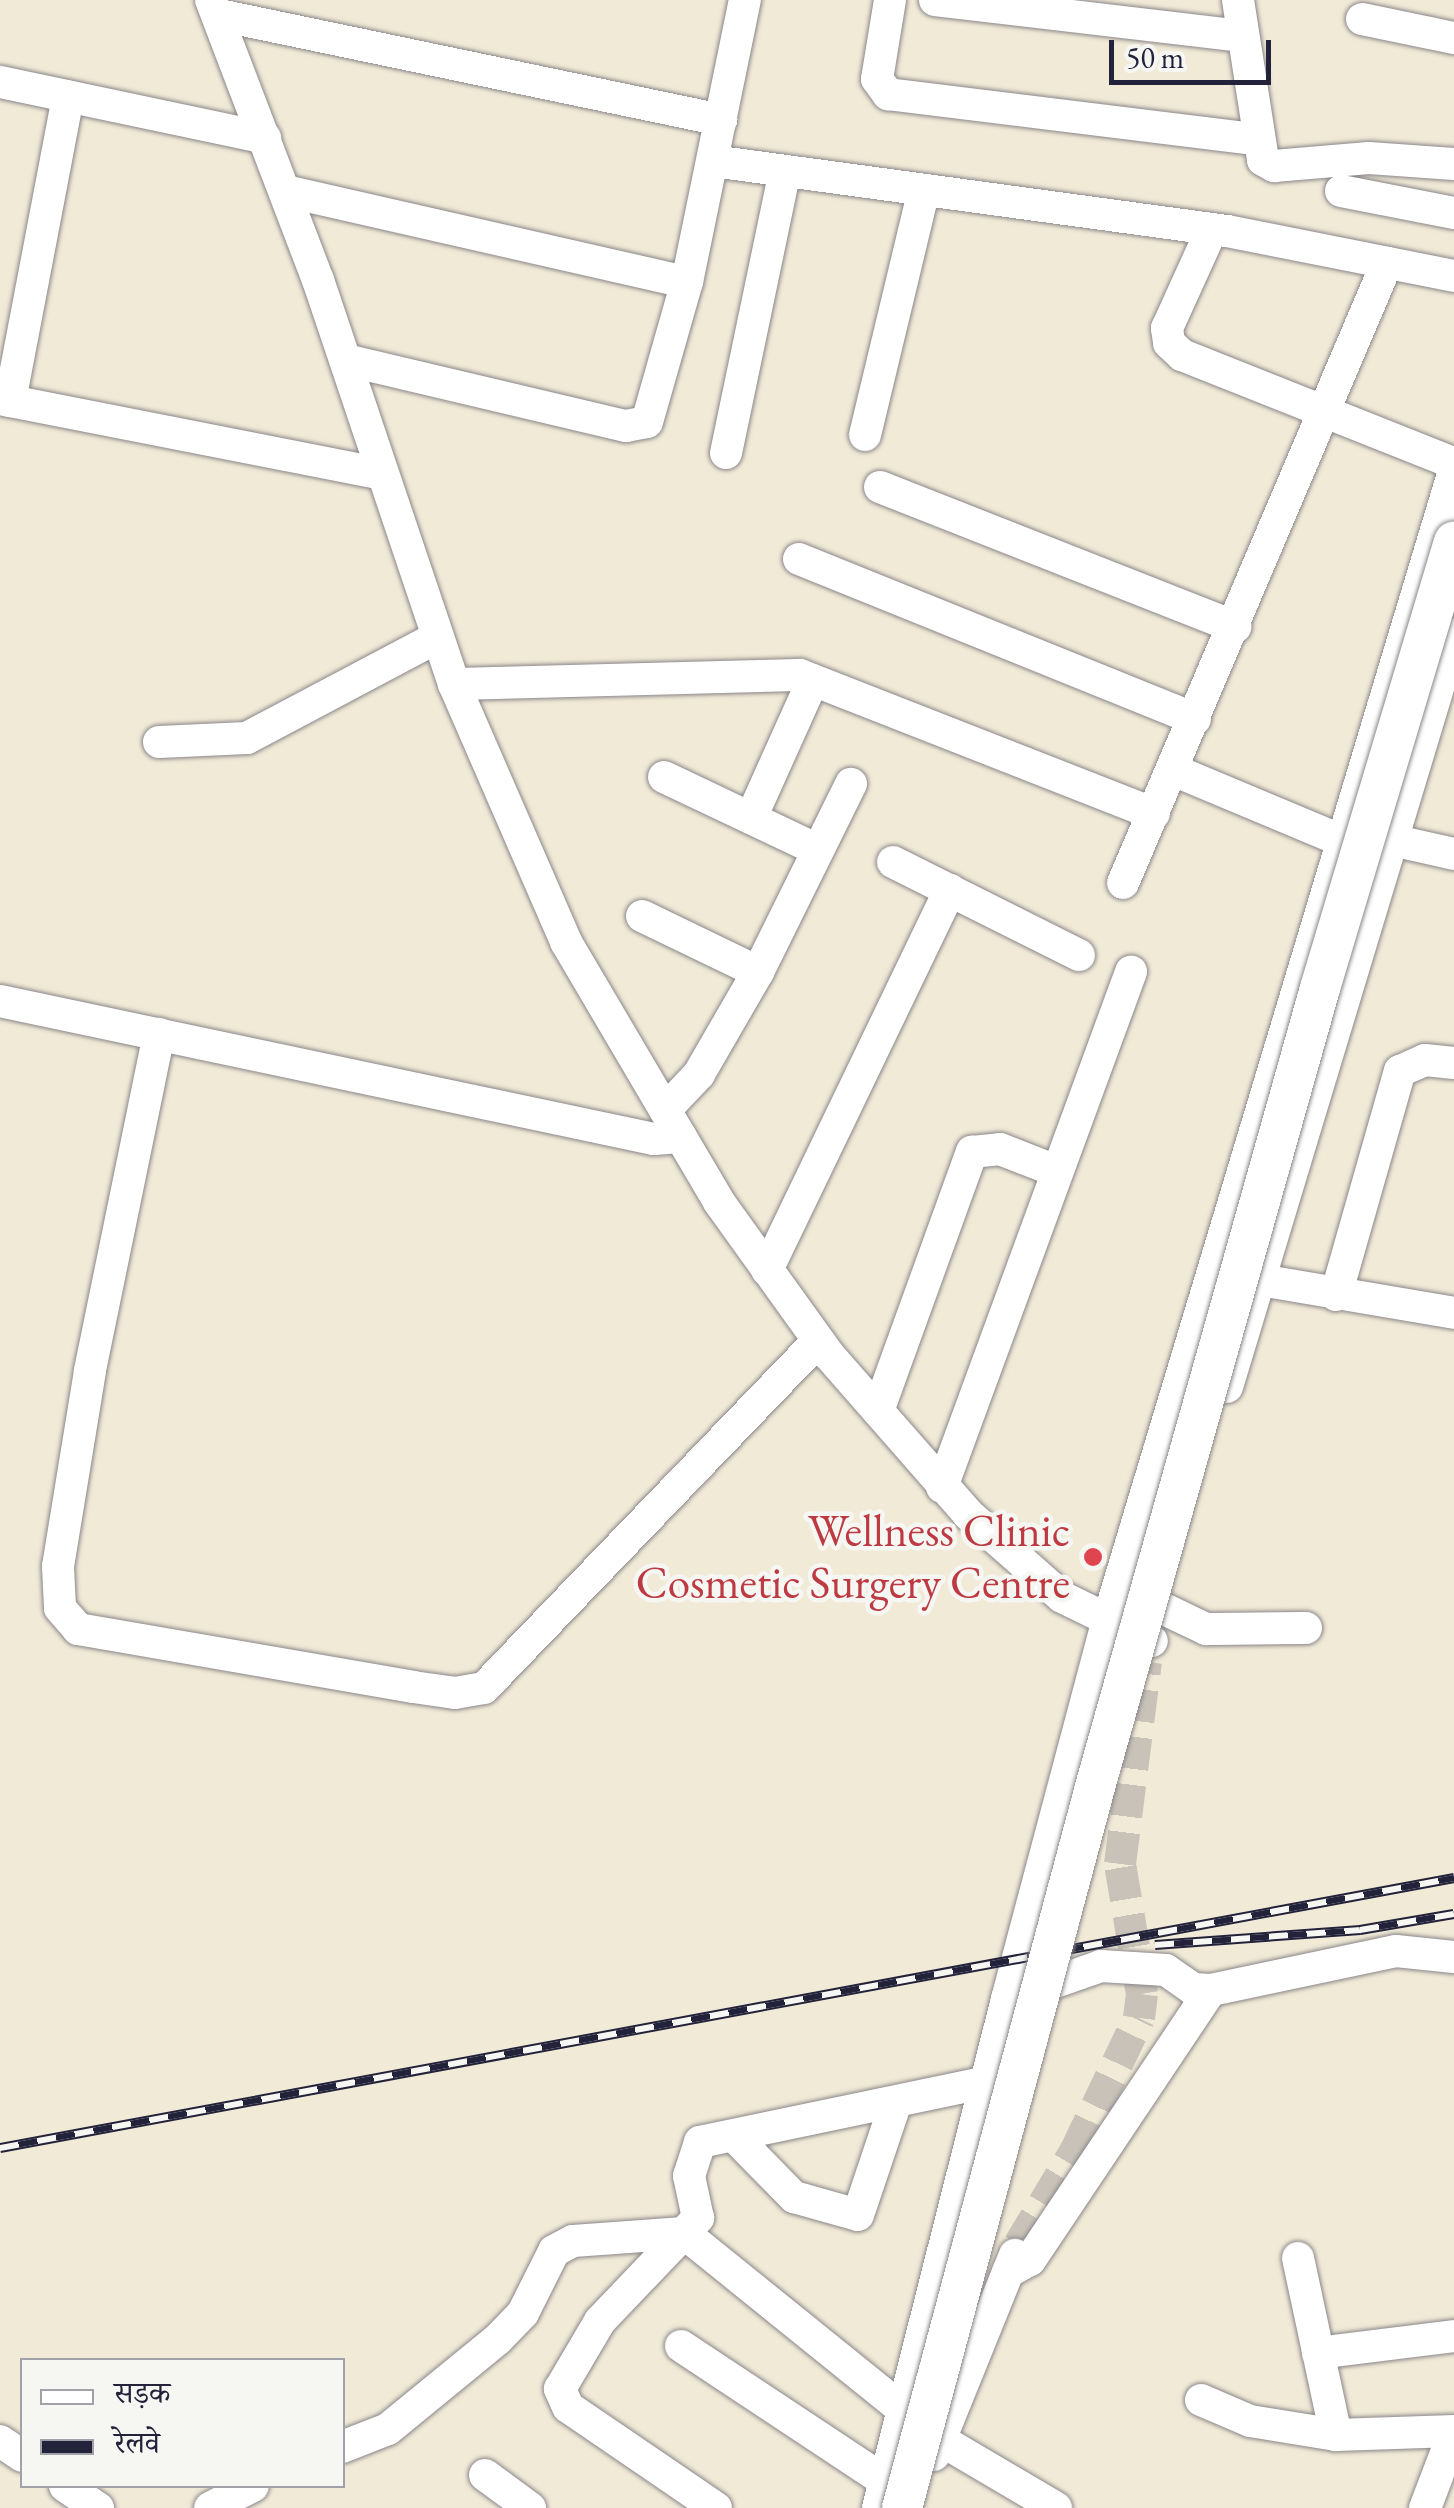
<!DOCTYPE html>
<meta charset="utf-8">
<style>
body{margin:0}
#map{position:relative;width:1454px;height:2508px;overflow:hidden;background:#f1ead7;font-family:"EB Garamond","Noto Serif Devanagari",serif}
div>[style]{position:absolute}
.minor-tunnel>*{height:32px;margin-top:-16px;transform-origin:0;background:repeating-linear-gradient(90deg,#c8c2b8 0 32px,transparent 0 48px)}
.roads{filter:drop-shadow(0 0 2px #8a8689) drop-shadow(0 0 2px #8a8689)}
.minor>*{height:32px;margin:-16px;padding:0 16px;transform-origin:16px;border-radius:16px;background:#fff}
.rail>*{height:10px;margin-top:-5px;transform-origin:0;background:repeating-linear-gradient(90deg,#f6f6f2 0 19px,#22223b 0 38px);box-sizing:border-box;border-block:2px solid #22223b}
.bridges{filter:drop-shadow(0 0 2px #8a8689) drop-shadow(0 0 2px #8a8689)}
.major-bridge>*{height:40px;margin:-20px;padding:0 20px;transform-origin:20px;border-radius:20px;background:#fff}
.dots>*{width:28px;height:28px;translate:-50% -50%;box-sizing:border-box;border:5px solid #f6f6f2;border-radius:50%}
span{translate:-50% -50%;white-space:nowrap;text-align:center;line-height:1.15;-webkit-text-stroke:9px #f6f6f2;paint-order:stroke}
.health-label{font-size:45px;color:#be3a42}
.right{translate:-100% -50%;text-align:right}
.legend{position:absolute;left:20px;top:2358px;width:325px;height:130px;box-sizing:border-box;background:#f6f6f2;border:2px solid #a1a1a9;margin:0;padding:12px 18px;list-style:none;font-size:30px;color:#22223b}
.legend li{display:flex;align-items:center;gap:20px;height:50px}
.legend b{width:50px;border:2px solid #a1a1a9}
.scale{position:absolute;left:1109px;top:40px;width:162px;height:45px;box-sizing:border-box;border:5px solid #22223b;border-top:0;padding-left:12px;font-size:30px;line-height:35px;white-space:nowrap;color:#22223b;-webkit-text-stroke:8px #f6f6f2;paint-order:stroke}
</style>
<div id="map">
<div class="minor-tunnel">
<div style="left:1019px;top:2245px;width:111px;rotate:-59deg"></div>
<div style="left:1076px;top:2150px;width:146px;rotate:-64.5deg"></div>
<div style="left:1139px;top:2018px;width:24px;rotate:-83deg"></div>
<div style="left:1142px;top:1994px;width:132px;rotate:-99.6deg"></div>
<div style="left:1120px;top:1864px;width:204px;rotate:-82.7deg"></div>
</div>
<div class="roads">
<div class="minor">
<div style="left:211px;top:0;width:300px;rotate:69.1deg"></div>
<div style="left:318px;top:280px;width:426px;rotate:71.4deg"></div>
<div style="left:454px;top:684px;width:281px;rotate:66.5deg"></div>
<div style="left:566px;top:942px;width:302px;rotate:59.5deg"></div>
<div style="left:719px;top:1202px;width:188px;rotate:54.3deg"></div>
<div style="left:829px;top:1355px;width:211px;rotate:48.8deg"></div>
<div style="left:968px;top:1514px;width:125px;rotate:41.4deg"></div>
<div style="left:1062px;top:1597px;width:100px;rotate:26.1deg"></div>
<div style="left:890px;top:0;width:80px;rotate:99.3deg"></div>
<div style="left:877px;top:79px;width:19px;rotate:54deg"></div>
<div style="left:888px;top:94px;width:372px;rotate:7deg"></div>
<div style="left:935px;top:0;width:310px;rotate:6.7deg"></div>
<div style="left:1238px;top:0;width:162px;rotate:81.1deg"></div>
<div style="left:1263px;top:160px;width:13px;rotate:29deg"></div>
<div style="left:1274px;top:166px;width:95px;rotate:-4.8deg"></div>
<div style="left:1369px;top:158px;width:85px;rotate:4deg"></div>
<div style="left:219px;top:15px;width:513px;rotate:11.81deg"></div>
<div style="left:1362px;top:19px;width:94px;rotate:11.7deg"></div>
<div style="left:0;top:82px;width:271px;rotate:11.9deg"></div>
<div style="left:713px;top:161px;width:519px;rotate:7.76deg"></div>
<div style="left:1227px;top:231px;width:231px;rotate:11.2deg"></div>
<div style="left:285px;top:191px;width:412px;rotate:12.8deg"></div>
<div style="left:1341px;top:191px;width:115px;rotate:11deg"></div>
<div style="left:1212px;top:229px;width:109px;rotate:114.4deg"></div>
<div style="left:1167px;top:328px;width:15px;rotate:82deg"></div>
<div style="left:1169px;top:343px;width:18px;rotate:43deg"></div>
<div style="left:1182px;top:355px;width:293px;rotate:21.7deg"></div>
<div style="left:346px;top:360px;width:288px;rotate:13.3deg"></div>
<div style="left:626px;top:426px;width:21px;rotate:-11deg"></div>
<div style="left:647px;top:422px;width:146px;rotate:-74.1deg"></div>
<div style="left:687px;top:282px;width:288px;rotate:-78.4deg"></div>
<div style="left:0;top:399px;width:390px;rotate:11.1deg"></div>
<div style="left:10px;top:401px;width:310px;rotate:-79.2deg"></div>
<div style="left:865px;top:435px;width:252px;rotate:-76.5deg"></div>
<div style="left:726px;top:453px;width:288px;rotate:-78.2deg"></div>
<div style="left:880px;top:487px;width:382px;rotate:21.5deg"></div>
<div style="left:799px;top:559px;width:427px;rotate:22deg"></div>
<div style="left:454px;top:684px;width:346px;rotate:-1.5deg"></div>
<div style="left:800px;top:675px;width:380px;rotate:21.4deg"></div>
<div style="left:159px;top:742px;width:88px;rotate:-2.6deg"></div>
<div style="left:247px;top:738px;width:216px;rotate:-27.9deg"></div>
<div style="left:1173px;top:770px;width:184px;rotate:22.7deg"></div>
<div style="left:664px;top:777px;width:170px;rotate:25.4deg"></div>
<div style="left:751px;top:818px;width:151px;rotate:-65.8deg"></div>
<div style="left:1396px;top:841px;width:59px;rotate:12.6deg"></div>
<div style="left:893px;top:862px;width:208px;rotate:26.6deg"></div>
<div style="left:1123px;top:883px;width:674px;rotate:-66.94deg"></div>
<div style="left:642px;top:916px;width:129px;rotate:25.8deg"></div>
<div style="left:0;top:1001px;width:668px;rotate:11.92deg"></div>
<div style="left:654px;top:1139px;width:27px;rotate:-4deg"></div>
<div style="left:159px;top:1034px;width:344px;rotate:101.6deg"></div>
<div style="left:90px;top:1371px;width:198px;rotate:99.3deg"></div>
<div style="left:58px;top:1566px;width:42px;rotate:87.3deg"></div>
<div style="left:60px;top:1608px;width:28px;rotate:49deg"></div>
<div style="left:78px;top:1629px;width:340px;rotate:9.8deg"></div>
<div style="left:413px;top:1687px;width:42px;rotate:8.1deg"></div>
<div style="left:455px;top:1693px;width:29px;rotate:-10deg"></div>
<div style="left:484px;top:1688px;width:482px;rotate:-46.1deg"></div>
<div style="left:665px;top:1110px;width:50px;rotate:-46.6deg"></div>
<div style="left:699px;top:1074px;width:118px;rotate:-60deg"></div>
<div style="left:758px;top:972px;width:210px;rotate:-63.7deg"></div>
<div style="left:767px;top:1270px;width:422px;rotate:-64.3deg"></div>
<div style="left:1242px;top:1277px;width:215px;rotate:9.6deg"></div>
<div style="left:1336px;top:1295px;width:233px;rotate:-74.1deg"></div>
<div style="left:1400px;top:1071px;width:27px;rotate:-24deg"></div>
<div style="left:1425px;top:1060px;width:29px;rotate:6deg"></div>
<div style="left:1227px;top:1387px;width:786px;rotate:-73.2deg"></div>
<div style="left:878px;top:1411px;width:276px;rotate:-70.1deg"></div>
<div style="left:972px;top:1152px;width:28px;rotate:-6deg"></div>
<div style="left:1000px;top:1149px;width:58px;rotate:21.3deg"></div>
<div style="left:942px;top:1487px;width:549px;rotate:-69.85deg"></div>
<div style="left:1162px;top:1608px;width:49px;rotate:25.5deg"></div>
<div style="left:1206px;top:1629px;width:100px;rotate:-0.6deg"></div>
<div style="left:1007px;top:1999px;width:389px;rotate:-75.1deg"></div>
<div style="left:1107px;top:1623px;width:1203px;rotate:-73.24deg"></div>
<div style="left:734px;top:2136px;width:86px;rotate:45.5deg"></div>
<div style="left:794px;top:2197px;width:66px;rotate:15.7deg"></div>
<div style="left:858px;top:2215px;width:119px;rotate:-71.4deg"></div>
<div style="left:1298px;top:2258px;width:181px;rotate:77.9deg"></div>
<div style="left:1008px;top:2272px;width:25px;rotate:-29deg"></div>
<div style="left:1030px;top:2260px;width:325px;rotate:-56.2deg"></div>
<div style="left:681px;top:2346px;width:245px;rotate:33.5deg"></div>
<div style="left:1318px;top:2353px;width:137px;rotate:-7.1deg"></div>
<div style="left:1201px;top:2400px;width:53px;rotate:23.2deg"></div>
<div style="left:1250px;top:2421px;width:87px;rotate:9.2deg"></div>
<div style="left:1336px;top:2435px;width:118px;rotate:-1.9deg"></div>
<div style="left:0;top:2441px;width:27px;rotate:34deg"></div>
<div style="left:342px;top:2447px;width:49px;rotate:-21.4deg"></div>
<div style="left:388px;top:2429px;width:142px;rotate:-39.3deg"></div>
<div style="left:498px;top:2339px;width:36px;rotate:-46deg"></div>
<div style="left:523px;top:2313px;width:69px;rotate:-63.4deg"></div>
<div style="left:554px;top:2251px;width:21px;rotate:-28deg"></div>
<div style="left:573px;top:2241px;width:111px;rotate:-4.1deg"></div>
<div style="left:684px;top:2233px;width:21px;rotate:-47deg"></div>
<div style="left:698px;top:2218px;width:43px;rotate:-102.1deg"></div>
<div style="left:689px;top:2176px;width:36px;rotate:-72deg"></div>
<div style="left:700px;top:2142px;width:294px;rotate:-11.8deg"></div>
<div style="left:934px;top:2455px;width:216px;rotate:-68deg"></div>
<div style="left:485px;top:2475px;width:56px;rotate:36.3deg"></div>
<div style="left:65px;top:2486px;width:40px;rotate:34deg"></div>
<div style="left:210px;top:2508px;width:48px;rotate:-27.1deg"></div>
<div style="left:716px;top:2508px;width:179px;rotate:-145.7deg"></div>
<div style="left:568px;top:2407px;width:20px;rotate:-114deg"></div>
<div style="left:560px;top:2389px;width:79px;rotate:-59.5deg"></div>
<div style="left:600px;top:2321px;width:122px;rotate:-46.3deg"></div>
<div style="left:684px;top:2233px;width:328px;rotate:38.9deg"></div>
<div style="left:939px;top:2439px;width:136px;rotate:30.5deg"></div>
<div style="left:878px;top:2508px;width:525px;rotate:-75.78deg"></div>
<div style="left:1007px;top:1999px;width:100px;rotate:-19.3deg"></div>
<div style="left:1101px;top:1966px;width:65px;rotate:3.5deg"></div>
<div style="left:1166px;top:1970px;width:33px;rotate:35deg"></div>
<div style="left:1193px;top:1989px;width:18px;rotate:3deg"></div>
<div style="left:1211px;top:1990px;width:189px;rotate:-11.9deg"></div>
<div style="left:1396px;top:1951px;width:58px;rotate:5.9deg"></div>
<div style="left:1425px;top:2508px;width:81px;rotate:-69.1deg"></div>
</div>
</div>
<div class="rail">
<div style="left:1155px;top:1945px;width:206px;rotate:-4.2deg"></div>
<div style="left:1360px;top:1930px;width:95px;rotate:-9.7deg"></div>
<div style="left:0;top:2148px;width:1479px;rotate:-10.52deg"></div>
</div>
<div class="bridges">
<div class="major-bridge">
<div style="left:902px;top:2508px;width:746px;rotate:-75.01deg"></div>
<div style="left:1095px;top:1787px;width:830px;rotate:-74.27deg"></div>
<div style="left:1320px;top:988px;width:466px;rotate:-73.3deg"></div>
</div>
</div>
<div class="dots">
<div style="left:1093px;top:1557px;background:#e0444e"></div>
</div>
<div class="health-label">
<span class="right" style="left:1070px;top:1557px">Wellness Clinic<br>Cosmetic Surgery Centre</span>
</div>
<ul class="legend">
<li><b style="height:12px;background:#fff"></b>सड़क</li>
<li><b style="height:12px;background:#22223b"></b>रेलवे</li>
</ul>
<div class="scale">50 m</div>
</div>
